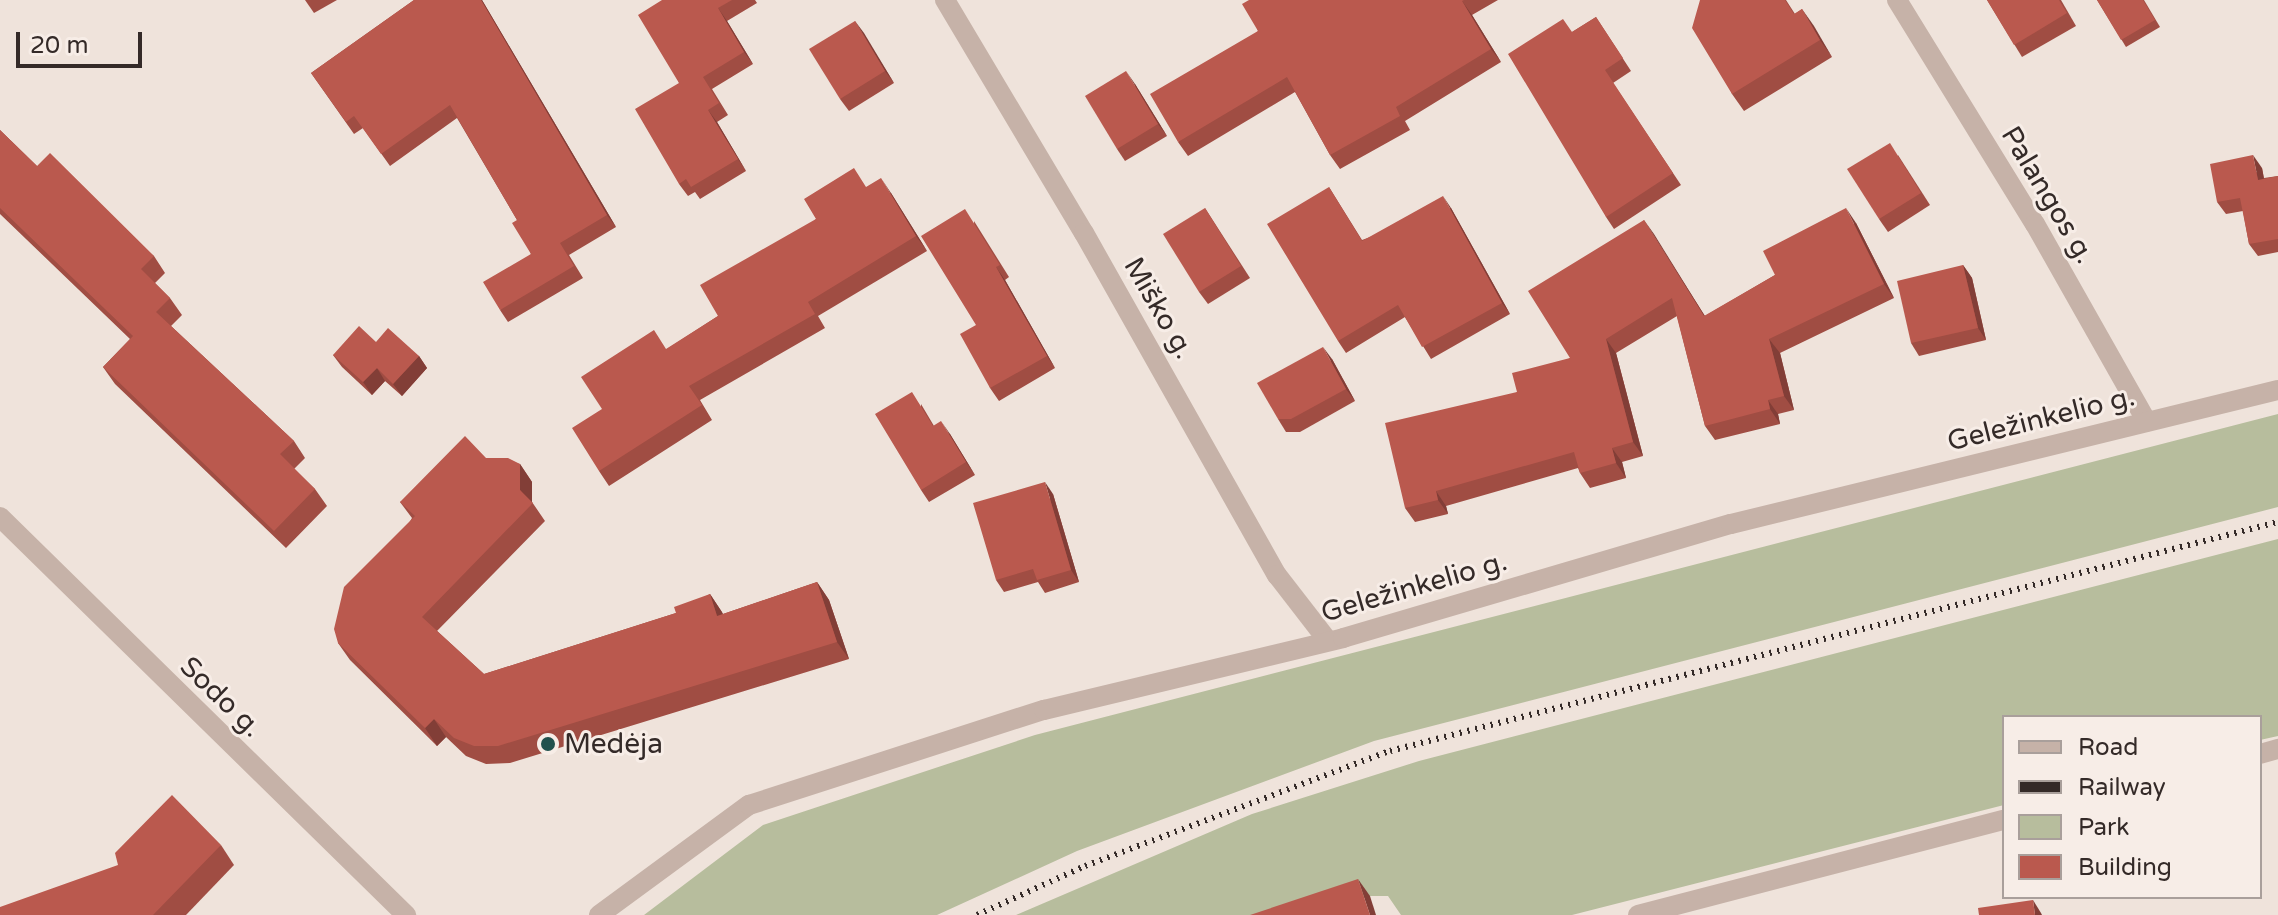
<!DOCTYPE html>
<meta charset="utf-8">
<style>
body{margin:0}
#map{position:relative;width:2278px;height:915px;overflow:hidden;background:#efe3db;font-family:"Varela Round",sans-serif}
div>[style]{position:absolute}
.green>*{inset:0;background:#b7bd9d}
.minor>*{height:20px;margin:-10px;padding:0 10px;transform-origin:10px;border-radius:10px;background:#c6b2a8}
.rail>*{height:6px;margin-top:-3px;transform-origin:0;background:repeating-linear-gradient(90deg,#342a28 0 2px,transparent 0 8px)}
.wall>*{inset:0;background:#a04d43}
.shaded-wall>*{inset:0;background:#823e37}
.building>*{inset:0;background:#ba594e}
.dots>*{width:22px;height:22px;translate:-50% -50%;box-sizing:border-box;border:4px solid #f7ede7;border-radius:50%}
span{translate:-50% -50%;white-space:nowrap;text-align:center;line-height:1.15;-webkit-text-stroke:6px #f7ede7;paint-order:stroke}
.street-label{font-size:28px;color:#342a28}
.poi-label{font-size:28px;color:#342a28}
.left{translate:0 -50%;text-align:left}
.legend{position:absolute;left:2002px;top:715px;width:260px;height:184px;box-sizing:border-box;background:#f7ede7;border:2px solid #a99f9b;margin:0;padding:10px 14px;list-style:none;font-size:24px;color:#342a28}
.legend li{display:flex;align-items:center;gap:16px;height:40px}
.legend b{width:40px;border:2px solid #a99f9b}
.scale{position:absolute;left:16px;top:32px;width:126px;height:36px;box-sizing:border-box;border:4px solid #342a28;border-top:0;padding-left:10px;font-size:24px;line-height:28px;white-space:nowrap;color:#342a28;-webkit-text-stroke:6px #f7ede7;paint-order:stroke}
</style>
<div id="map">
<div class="green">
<div style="clip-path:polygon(2278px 414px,2278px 507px,1374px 741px,1077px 851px,937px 915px,644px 915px,763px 825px,1035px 735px)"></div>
<div style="clip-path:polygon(2278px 539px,2278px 736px,2260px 740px,2260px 717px,2004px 717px,2004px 805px,1572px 915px,1401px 915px,1388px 896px,1370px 896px,1314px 915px,1016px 915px,1252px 814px,1419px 761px)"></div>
</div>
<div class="minor">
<div style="left:945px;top:0;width:271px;rotate:59.2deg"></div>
<div style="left:1084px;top:233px;width:393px;rotate:60.6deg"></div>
<div style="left:1277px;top:575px;width:83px;rotate:52.3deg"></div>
<div style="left:1897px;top:0;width:263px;rotate:58.4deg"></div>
<div style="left:2035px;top:224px;width:227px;rotate:60.5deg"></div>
<div style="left:0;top:517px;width:569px;rotate:44.43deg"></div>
<div style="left:2260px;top:754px;width:19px;rotate:-16deg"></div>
<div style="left:599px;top:915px;width:186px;rotate:-36.3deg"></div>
<div style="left:749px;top:805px;width:310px;rotate:-17.9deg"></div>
<div style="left:1044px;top:710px;width:308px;rotate:-13.5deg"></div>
<div style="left:1343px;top:638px;width:404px;rotate:-16.4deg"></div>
<div style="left:1731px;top:524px;width:563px;rotate:-13.76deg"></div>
<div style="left:1638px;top:915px;width:378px;rotate:-14.6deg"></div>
</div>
<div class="rail">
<div style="left:977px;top:915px;width:119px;rotate:-24.4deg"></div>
<div style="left:1085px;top:866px;width:326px;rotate:-20.7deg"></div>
<div style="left:1390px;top:751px;width:917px;rotate:-14.46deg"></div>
</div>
<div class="wall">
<div style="clip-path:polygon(305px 0,337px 0,314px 13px)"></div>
<div style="clip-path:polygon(414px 0,482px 0,616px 227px,569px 255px,583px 278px,508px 322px,500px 310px,531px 254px,517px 220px,457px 118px,390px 166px,363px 128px,354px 134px,311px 73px)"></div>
<div style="clip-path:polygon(662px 0,755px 0,757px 3px,727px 21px,753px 64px,712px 89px,728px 115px,717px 122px,746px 171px,700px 199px,695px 192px,688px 196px,679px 184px,679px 83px)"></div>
<div style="clip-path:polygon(1249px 0,1498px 0,1472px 15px,1501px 62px,1405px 121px,1410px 130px,1340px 169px,1330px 155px,1295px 92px,1188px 156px,1178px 142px,1258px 31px)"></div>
<div style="clip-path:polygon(1700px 0,1786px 0,1795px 14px,1802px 9px,1832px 57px,1744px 111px,1732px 94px)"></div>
<div style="clip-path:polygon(1987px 0,2061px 0,2076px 26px,2022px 57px)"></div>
<div style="clip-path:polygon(2097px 0,2144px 0,2160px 27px,2126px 47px)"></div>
<div style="clip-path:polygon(1596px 17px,1631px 71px,1613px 83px,1681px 185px,1614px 229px,1606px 217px,1572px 32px)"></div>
<div style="clip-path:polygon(855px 21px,894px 83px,849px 111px,840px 99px)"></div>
<div style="clip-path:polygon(1135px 84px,1167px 136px,1125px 161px,1117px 149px)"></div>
<div style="clip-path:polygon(0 130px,37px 166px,154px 256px,165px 273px,155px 283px,170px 298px,182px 315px,171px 326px,294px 441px,305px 458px,294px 469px,315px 489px,327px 506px,286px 548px,115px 384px,103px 367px,130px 339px,0 214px)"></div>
<div style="clip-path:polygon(1898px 155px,1930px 205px,1888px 232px,1879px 219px)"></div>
<div style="clip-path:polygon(2262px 168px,2264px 178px,2278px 176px,2278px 252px,2258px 256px,2249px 244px,2243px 211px,2226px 214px,2217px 202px)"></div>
<div style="clip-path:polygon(866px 187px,891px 193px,927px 251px,818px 316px,825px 328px,700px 400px,712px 420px,609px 486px,599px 471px,602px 409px,667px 349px,718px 316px,816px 219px)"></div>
<div style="clip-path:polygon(1329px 187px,1362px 240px,1451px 208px,1510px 314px,1431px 359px,1405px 317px,1346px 353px,1338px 341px)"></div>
<div style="clip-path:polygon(1205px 208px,1250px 278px,1208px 304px,1199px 292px)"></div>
<div style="clip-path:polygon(1644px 220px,1705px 316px,1775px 275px,1856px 223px,1894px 298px,1780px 353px,1794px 410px,1778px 414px,1780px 424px,1715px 440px,1705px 426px,1677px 316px,1616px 353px,1643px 456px,1622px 462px,1626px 478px,1590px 488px,1580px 473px,1578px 468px,1446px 506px,1448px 514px,1415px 522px,1405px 508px,1517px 392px,1570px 358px)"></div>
<div style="clip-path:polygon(974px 221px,1009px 277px,1005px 280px,1055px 368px,999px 401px,990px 388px,976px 325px)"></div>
<div style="clip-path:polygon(1963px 265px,1972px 278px,1986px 340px,1919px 356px,1911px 343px)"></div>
<div style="clip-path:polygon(376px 342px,419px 356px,427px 368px,402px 396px,385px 381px,372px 395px,342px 367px,333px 355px)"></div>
<div style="clip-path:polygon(1332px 359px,1355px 401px,1300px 432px,1286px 432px,1278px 419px)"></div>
<div style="clip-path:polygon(921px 404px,934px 426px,950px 434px,975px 475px,929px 502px,921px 490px)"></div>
<div style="clip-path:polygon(486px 458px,520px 464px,532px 482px,532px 502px,545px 521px,437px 631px,484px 674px,676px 613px,710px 594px,723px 614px,817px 582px,829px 600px,849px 659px,510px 763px,486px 764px,466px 756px,446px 737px,437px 746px,350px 660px,338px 643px,412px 518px,400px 502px)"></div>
<div style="clip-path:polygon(1053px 494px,1079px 582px,1045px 593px,1038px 582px,1004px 592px,996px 580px)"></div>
<div style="clip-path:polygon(221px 845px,234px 865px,186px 915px,0 915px)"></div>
</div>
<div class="shaded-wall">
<div style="clip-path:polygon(481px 0,482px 0,616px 227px,607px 215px)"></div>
<div style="clip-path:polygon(1462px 1px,1472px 15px,1501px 62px,1491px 49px)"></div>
<div style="clip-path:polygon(718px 8px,727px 21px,753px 64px,744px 52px)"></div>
<div style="clip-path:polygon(1802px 9px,1814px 26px,1832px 57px,1820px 40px)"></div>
<div style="clip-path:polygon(855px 21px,864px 33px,894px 83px,885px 71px)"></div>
<div style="clip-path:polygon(1126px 71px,1135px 84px,1167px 136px,1158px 124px)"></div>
<div style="clip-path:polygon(708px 110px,717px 122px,746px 171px,738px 159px)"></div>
<div style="clip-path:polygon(2253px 155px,2262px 168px,2266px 192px,2258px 180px)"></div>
<div style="clip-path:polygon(881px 178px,891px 193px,927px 251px,916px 236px)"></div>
<div style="clip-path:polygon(1443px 196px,1451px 208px,1510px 314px,1502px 303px)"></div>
<div style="clip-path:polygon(1846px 208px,1856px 223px,1894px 298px,1884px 284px)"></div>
<div style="clip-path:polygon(1644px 220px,1654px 234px,1714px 331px,1704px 316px)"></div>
<div style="clip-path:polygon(1963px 265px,1972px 278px,1986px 340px,1978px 328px)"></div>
<div style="clip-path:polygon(996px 267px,1005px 280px,1055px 368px,1047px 356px)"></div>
<div style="clip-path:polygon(1606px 339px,1616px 353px,1643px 456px,1633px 442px)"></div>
<div style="clip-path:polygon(1769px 339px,1780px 353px,1794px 410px,1784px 396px)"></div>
<div style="clip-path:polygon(1323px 347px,1332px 359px,1355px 401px,1346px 389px)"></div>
<div style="clip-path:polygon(419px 356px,427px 368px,402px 396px,393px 384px)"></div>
<div style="clip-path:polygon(377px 368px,385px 381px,372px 395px,363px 382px)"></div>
<div style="clip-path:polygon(1768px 400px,1778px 414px,1780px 424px,1770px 409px)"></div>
<div style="clip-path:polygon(941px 421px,950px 434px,975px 475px,966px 462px)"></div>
<div style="clip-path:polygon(1612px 448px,1622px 462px,1626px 478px,1616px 463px)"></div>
<div style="clip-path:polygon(520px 464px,532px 482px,532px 505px,520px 490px)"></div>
<div style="clip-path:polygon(1045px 482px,1053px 494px,1079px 582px,1071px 570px)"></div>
<div style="clip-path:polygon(1436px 491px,1446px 506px,1448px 514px,1438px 500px)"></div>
<div style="clip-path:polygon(817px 582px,829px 600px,849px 659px,837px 642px)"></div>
<div style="clip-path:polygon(710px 594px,722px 612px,730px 633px,717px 616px)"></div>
<div style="clip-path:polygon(434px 719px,446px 737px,437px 746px,425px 728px)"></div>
<div style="clip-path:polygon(1358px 879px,1370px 896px,1376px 915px,1370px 915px)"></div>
<div style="clip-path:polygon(2033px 900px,2041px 913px,2042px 915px,2035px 915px)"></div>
</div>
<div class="building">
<div style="clip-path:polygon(414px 0,481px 0,607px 215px,560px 243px,574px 266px,500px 310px,483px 282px,531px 254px,512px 223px,517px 220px,450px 105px,381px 154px,354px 116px,346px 122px,311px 73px)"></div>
<div style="clip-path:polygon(662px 0,732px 0,718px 8px,744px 52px,703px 77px,719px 103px,708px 110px,738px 159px,691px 187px,686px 179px,679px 184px,635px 109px,679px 83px,638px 15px)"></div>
<div style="clip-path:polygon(1249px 0,1464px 0,1462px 1px,1491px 49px,1396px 107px,1400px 116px,1330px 155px,1287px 77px,1178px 142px,1150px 94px,1258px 31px,1242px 4px)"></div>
<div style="clip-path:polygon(1700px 0,1785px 0,1794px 14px,1802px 9px,1820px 40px,1732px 94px,1692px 28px)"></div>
<div style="clip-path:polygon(1987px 0,2059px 0,2067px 13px,2014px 45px)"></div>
<div style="clip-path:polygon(2097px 0,2143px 0,2155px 20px,2121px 40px)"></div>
<div style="clip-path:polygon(1596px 17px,1623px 58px,1605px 70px,1673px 173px,1606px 217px,1508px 54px,1563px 19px,1572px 32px)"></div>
<div style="clip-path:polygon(855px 21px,885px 71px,840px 99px,809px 49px)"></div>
<div style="clip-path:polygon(1126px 71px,1158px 124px,1117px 149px,1085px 96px)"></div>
<div style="clip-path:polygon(0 130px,37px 166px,50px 153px,154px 256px,141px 269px,170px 298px,156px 312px,294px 441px,280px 454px,315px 489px,274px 531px,103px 367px,133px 336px,0 208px)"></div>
<div style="clip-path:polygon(1890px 143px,1921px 193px,1879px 219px,1847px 169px)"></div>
<div style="clip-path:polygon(2253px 155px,2258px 180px,2278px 176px,2278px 239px,2249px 244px,2240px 198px,2217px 202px,2210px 164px)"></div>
<div style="clip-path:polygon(854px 168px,866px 187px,881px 178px,916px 236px,808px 302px,815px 314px,689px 386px,702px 405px,599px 471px,572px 428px,602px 409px,581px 377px,654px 330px,666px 349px,718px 316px,700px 285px,816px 219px,804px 199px)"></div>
<div style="clip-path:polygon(1329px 187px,1362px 241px,1443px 196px,1502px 303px,1422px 347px,1398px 305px,1338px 341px,1267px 224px)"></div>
<div style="clip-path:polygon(1205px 208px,1241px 266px,1199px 292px,1163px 234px)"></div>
<div style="clip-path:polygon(1846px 208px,1884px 284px,1769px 339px,1784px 396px,1768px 400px,1770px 409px,1705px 426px,1672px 298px,1606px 339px,1633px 442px,1612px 448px,1616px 463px,1580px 473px,1574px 452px,1436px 491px,1438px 500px,1405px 508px,1385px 423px,1517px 392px,1512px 373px,1570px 358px,1528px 291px,1644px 220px,1704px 316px,1775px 275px,1763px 251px)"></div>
<div style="clip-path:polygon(965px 209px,1000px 265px,996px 267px,1047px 356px,990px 388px,960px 334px,976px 325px,921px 236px)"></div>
<div style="clip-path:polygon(1963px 265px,1978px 328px,1911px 343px,1897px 281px)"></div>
<div style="clip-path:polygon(359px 326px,376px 342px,388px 328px,419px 356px,393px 384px,377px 368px,363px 382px,333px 355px)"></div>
<div style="clip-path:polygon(1323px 347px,1346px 389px,1291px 419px,1278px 419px,1257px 383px)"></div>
<div style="clip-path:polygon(912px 392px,933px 426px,941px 421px,966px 462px,921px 490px,875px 414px)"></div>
<div style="clip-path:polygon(465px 436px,486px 458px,508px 458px,520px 464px,520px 490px,533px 503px,422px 617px,484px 674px,676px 613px,674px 607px,710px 594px,717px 616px,817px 582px,837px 642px,498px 746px,474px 746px,454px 738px,434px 719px,425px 728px,338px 643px,334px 629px,344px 587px,415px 516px,400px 502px)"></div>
<div style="clip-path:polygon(1045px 482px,1071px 570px,1037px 580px,1033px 569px,996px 580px,973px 503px)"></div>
<div style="clip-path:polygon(172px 795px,221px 845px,153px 915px,0 915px,0 907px,118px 865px,115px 853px)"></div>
<div style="clip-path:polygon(1358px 879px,1370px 915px,1250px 915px)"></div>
<div style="clip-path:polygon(2033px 900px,2035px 915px,1979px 915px,1978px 908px)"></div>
</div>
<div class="dots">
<div style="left:548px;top:744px;background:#21514d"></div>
</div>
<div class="street-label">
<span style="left:2048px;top:195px;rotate:59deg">Palangos g.</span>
<span style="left:1159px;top:308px;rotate:60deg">Miško g.</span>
<span style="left:2041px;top:419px;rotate:-14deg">Geležinkelio g.</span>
<span style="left:1414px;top:587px;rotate:-16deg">Geležinkelio g.</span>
<span style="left:221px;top:697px;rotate:44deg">Sodo g.</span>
</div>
<div class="poi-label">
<span class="left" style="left:564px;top:744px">Medėja</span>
</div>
<ul class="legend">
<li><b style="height:10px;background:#c6b2a8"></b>Road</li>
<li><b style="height:10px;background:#342a28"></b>Railway</li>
<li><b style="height:22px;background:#b7bd9d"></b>Park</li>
<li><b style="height:22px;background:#ba594e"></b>Building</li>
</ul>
<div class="scale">20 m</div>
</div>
